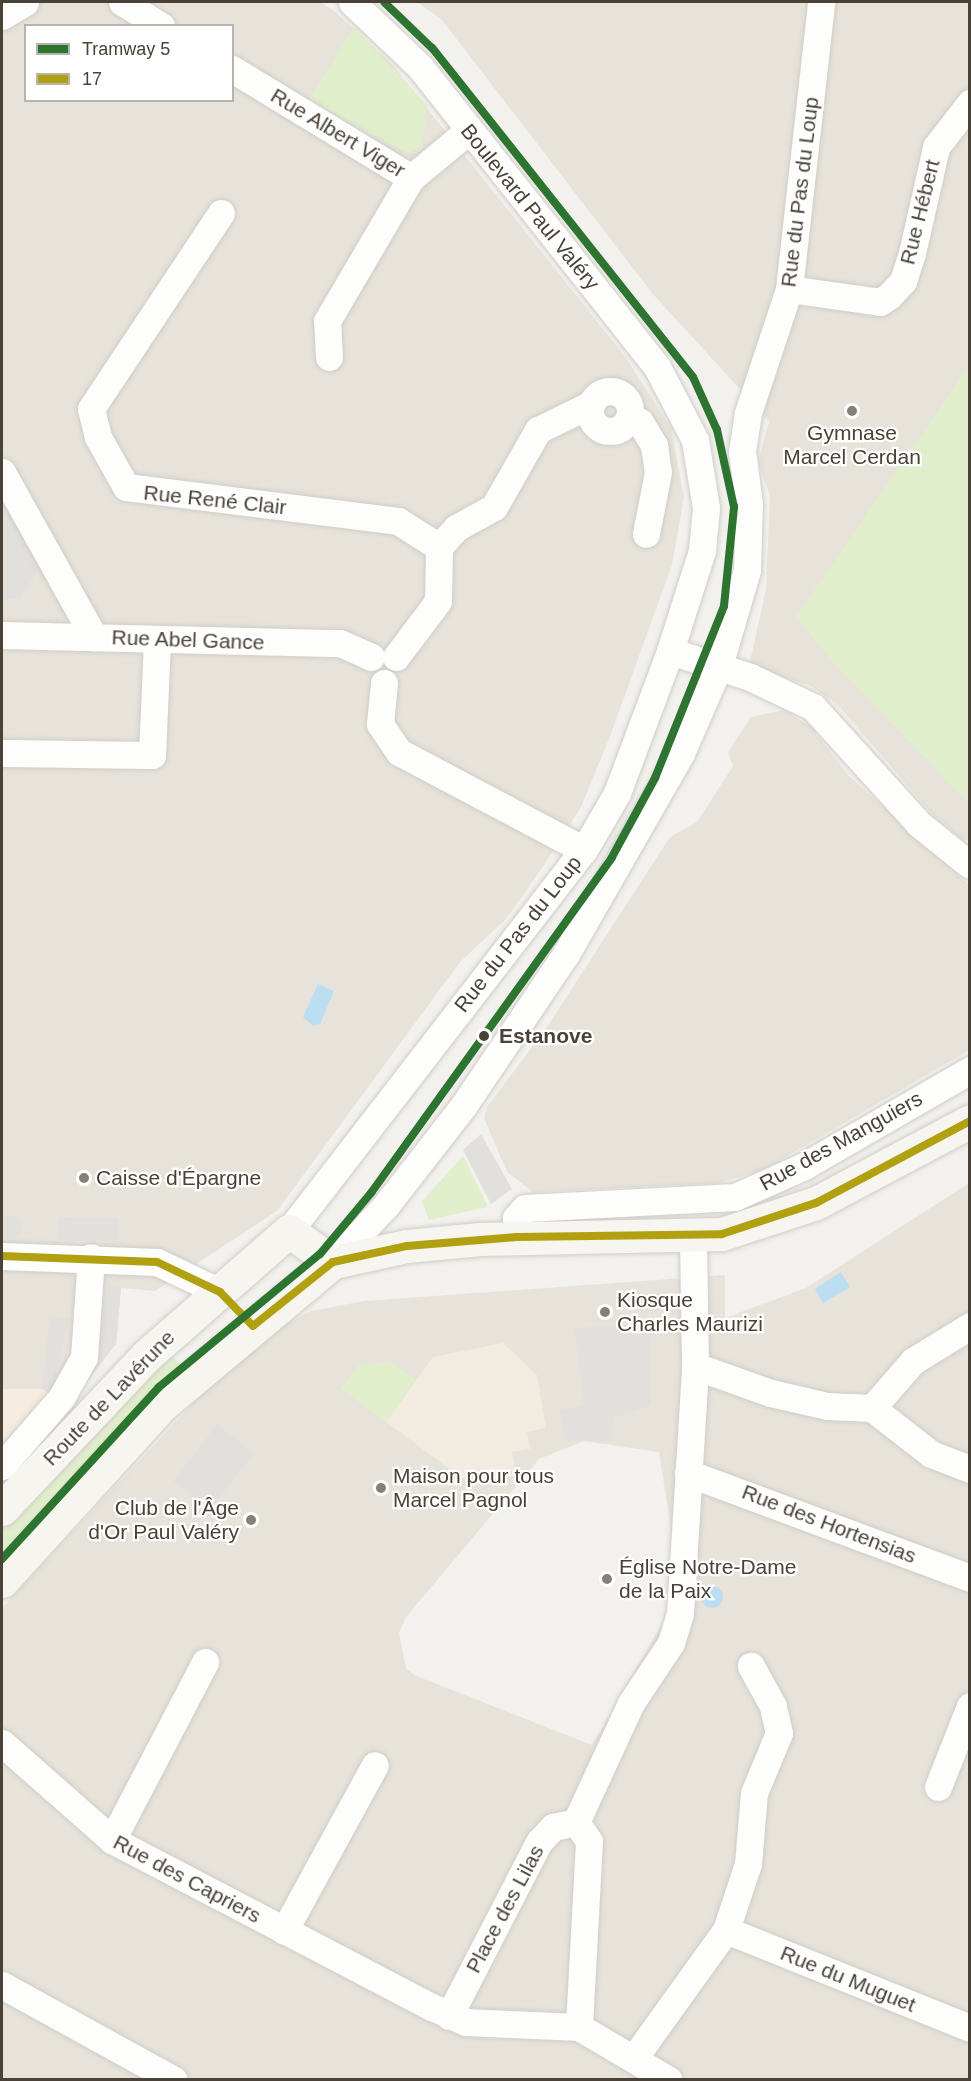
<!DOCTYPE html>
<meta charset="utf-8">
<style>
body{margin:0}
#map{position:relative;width:971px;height:2081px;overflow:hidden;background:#f3f1ed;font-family:Arial,sans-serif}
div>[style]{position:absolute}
.residential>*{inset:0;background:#e7e3da}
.commercial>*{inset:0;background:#f6ecdf}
.education>*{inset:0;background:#f1ecdf}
.green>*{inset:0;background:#e1eecb}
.parking>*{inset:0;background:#e2e0dc}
.round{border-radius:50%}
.water>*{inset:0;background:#bbdef3}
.roads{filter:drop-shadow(0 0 2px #d0cdc8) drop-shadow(0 0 2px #d0cdc8)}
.street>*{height:27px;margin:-13.5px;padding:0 13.5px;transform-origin:13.5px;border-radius:13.5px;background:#fdfdfc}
.street>.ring{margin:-13.5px;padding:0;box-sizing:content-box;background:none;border:27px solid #fdfdfc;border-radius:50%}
.secondary>*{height:33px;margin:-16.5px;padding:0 16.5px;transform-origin:16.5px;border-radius:16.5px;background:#f7f5f0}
.bus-1>*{height:8px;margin:-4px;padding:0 4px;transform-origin:4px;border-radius:4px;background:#b1a010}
.tram-1>*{height:8px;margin:-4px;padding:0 4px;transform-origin:4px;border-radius:4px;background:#2d7431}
.dots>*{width:16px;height:16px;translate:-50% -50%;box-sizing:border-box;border:3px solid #fff;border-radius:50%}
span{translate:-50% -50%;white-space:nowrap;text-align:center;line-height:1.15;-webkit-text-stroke:4.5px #fff;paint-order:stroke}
.street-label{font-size:21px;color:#4a4237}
.poi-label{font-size:21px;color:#4a4237}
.left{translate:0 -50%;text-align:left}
.right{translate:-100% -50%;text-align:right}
.stop-label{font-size:21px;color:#4a4237;font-weight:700}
.frame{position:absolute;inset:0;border:3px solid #4a4237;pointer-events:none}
.legend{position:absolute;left:24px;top:24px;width:210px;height:78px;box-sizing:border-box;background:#fff;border:2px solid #b7b3af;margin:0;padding:8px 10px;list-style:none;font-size:18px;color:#4a4237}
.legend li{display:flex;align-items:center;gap:12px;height:30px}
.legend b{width:30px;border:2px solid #b7b3af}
</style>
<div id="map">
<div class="residential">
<div style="clip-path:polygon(evenodd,2px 2px,320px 2px,333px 10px,391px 63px,626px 358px,671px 428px,684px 497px,672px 565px,609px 739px,581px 807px,542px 868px,506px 919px,460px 962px,277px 1211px,155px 1291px,121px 1288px,116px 1344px,2px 1477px,2px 2px,26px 26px,232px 26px,232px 100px,26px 100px,26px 26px)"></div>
<div style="clip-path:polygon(417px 2px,969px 2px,969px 839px,964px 841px,933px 815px,838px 705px,811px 686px,749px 666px,766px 589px,770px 496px,758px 462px,769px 421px,652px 293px,442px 20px)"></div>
<div style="clip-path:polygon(784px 710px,810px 726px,848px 775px,969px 885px,969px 1050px,765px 1169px,719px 1183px,533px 1192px,507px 1172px,484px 1118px,487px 1107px,549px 1024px,670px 837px,697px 822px,733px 766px,728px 752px,751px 717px)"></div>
<div style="clip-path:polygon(evenodd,969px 1183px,969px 2079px,2px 2079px,2px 1608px,214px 1381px,269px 1333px,311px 1311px,364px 1301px,725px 1275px,725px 1318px,806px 1288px,969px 1183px,584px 1441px,659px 1452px,673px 1541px,667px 1615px,592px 1745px,414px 1675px,406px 1668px,399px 1633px,406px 1617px,539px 1459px,584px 1441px)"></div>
</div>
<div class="commercial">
<div style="clip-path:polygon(2px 1389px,42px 1389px,70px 1403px,2px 1477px)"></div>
</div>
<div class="education">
<div style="clip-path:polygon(503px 1343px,537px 1375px,546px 1428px,527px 1432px,530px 1449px,512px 1452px,515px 1469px,462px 1478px,386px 1422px,433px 1357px)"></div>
</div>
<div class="green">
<div style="clip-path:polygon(354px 27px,427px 105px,422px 146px,409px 154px,309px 100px)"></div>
<div style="clip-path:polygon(969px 366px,969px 803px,838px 668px,796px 617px)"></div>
<div style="clip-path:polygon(463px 1156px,488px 1207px,429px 1220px,422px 1201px)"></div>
<div style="clip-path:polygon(166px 1351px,187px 1370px,2px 1569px,2px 1523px)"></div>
<div style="clip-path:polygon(391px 1362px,415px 1379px,386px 1422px,341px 1389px,359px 1365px)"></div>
</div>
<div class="parking">
<div style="clip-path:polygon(2px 498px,39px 568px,20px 599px,2px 599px)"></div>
<div style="clip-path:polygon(481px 1134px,512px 1189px,491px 1204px,463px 1150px)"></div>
<div class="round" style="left:-2px;top:1215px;width:24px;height:24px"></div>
<div style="clip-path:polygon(58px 1217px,119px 1218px,119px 1240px,57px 1239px)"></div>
<div style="clip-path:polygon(108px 1285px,121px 1288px,116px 1344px,70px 1403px,98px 1354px)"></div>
<div style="clip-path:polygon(50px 1317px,69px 1318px,52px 1393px,42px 1389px)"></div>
<div style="clip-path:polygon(651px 1323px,651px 1405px,614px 1418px,611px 1442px,565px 1440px,559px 1410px,584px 1406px,574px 1328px)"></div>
<div style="clip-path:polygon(217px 1424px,254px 1453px,210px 1510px,173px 1482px)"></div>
</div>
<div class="water">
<div style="clip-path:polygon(318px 984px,334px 991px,320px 1024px,313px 1026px,303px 1017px)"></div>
<div style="clip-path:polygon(841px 1272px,850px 1287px,823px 1303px,815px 1289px)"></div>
<div class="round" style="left:701px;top:1586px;width:22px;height:22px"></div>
</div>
<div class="roads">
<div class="street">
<div style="left:122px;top:2px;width:46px;rotate:31.6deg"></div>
<div style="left:2px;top:16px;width:27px;rotate:-31deg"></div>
<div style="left:232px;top:69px;width:210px;rotate:31.3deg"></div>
<div style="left:221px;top:213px;width:235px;rotate:123.6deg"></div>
<div style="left:91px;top:409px;width:29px;rotate:76deg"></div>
<div style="left:98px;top:437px;width:57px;rotate:60.8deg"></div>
<div style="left:126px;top:487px;width:274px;rotate:7.1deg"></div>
<div style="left:398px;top:521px;width:49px;rotate:32.4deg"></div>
<div style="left:789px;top:289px;width:92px;rotate:8.1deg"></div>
<div style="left:880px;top:302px;width:11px;rotate:-34deg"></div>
<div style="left:889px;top:296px;width:21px;rotate:-47deg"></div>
<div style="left:903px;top:281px;width:29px;rotate:-72deg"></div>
<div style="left:912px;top:253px;width:109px;rotate:-77.2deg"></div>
<div style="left:936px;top:147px;width:56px;rotate:-52.3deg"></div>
<div style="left:329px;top:357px;width:36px;rotate:-93deg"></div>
<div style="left:327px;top:321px;width:166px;rotate:-59.6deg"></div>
<div style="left:411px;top:178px;width:75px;rotate:-39.6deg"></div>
<div class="ring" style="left:590px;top:391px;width:13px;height:13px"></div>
<div style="left:629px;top:417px;width:12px;rotate:24deg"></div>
<div style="left:640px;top:422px;width:27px;rotate:59deg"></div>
<div style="left:654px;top:445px;width:27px;rotate:82deg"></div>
<div style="left:658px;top:472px;width:63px;rotate:101deg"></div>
<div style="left:2px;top:472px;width:189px;rotate:60.9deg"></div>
<div style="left:2px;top:635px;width:338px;rotate:1.4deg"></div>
<div style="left:340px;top:643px;width:34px;rotate:24deg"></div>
<div style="left:670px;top:651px;width:84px;rotate:18deg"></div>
<div style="left:750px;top:677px;width:70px;rotate:25.5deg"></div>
<div style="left:813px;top:707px;width:158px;rotate:47.8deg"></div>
<div style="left:919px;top:824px;width:65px;rotate:38.8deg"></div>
<div style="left:396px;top:657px;width:70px;rotate:-53.1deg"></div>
<div style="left:438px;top:601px;width:54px;rotate:-88.9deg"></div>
<div style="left:439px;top:547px;width:25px;rotate:-48deg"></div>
<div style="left:456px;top:528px;width:43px;rotate:-28.9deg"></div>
<div style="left:494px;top:507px;width:89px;rotate:-60.3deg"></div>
<div style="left:538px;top:430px;width:59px;rotate:-26.1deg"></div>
<div style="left:384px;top:683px;width:41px;rotate:95.6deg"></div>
<div style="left:380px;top:724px;width:34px;rotate:56deg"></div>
<div style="left:399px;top:752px;width:209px;rotate:27.9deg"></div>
<div style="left:2px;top:753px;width:150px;rotate:0.8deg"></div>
<div style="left:152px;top:755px;width:113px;rotate:-87.5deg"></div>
<div style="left:289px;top:1231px;width:482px;rotate:-52.3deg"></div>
<div style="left:584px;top:850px;width:66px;rotate:-59.9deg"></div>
<div style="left:617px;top:793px;width:152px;rotate:-69.5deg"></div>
<div style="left:670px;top:651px;width:105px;rotate:-72.3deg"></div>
<div style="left:702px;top:551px;width:43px;rotate:-84.7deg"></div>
<div style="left:706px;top:508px;width:69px;rotate:-99.2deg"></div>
<div style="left:695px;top:440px;width:82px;rotate:-117.5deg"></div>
<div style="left:657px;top:367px;width:382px;rotate:-128.3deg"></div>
<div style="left:420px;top:67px;width:94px;rotate:-136.3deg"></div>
<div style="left:517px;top:1237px;width:19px;rotate:-93deg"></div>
<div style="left:516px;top:1218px;width:13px;rotate:-48deg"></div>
<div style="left:525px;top:1208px;width:210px;rotate:-3deg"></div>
<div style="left:735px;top:1197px;width:76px;rotate:-24.2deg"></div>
<div style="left:804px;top:1166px;width:192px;rotate:-30deg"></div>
<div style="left:2px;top:1256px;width:155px;rotate:2.2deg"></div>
<div style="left:157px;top:1262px;width:70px;rotate:25.5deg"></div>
<div style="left:333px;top:1262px;width:79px;rotate:-47deg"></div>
<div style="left:387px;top:1204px;width:125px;rotate:-52.1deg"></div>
<div style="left:464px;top:1105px;width:182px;rotate:-56deg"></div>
<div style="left:566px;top:954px;width:232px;rotate:-60.2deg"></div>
<div style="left:681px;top:753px;width:95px;rotate:-66.4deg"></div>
<div style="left:719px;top:666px;width:100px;rotate:-73.7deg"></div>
<div style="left:747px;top:570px;width:66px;rotate:-88.3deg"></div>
<div style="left:749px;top:504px;width:53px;rotate:-97.5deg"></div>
<div style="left:742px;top:451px;width:38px;rotate:-81deg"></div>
<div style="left:748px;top:413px;width:131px;rotate:-71.7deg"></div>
<div style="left:789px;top:289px;width:289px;rotate:-83.6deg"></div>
<div style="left:695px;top:1366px;width:81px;rotate:19.6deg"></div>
<div style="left:771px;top:1393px;width:57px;rotate:13.1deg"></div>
<div style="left:827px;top:1406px;width:45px;rotate:2.5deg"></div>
<div style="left:872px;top:1408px;width:75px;rotate:37.9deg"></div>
<div style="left:931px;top:1454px;width:42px;rotate:21deg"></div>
<div style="left:872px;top:1408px;width:62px;rotate:-48.9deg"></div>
<div style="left:913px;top:1361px;width:67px;rotate:-31.6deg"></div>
<div style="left:2px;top:1466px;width:90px;rotate:-49.1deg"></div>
<div style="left:61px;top:1398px;width:47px;rotate:-60.7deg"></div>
<div style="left:84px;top:1357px;width:100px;rotate:-86deg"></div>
<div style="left:688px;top:1473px;width:301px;rotate:20.4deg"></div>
<div style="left:2px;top:1743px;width:147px;rotate:41.4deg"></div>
<div style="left:112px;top:1840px;width:361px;rotate:27.6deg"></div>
<div style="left:432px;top:2007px;width:36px;rotate:24deg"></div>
<div style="left:465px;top:2022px;width:114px;rotate:2.5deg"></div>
<div style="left:579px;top:2027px;width:104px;rotate:30.5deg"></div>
<div style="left:938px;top:1787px;width:87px;rotate:-68.4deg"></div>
<div style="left:576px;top:1822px;width:131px;rotate:-65.2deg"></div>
<div style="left:631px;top:1703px;width:72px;rotate:-56.3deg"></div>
<div style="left:671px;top:1643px;width:30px;rotate:-73deg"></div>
<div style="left:680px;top:1614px;width:248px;rotate:-86.5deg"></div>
<div style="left:695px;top:1366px;width:128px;rotate:-90.9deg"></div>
<div style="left:112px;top:1840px;width:201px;rotate:-62.4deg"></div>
<div style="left:726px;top:1930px;width:263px;rotate:21.9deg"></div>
<div style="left:284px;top:1931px;width:189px;rotate:-61.3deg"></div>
<div style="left:2px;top:1985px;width:196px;rotate:28.9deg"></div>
<div style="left:449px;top:2016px;width:196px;rotate:-62.7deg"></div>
<div style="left:539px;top:1842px;width:21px;rotate:-47deg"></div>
<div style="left:553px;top:1827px;width:24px;rotate:-12deg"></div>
<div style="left:576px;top:1822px;width:23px;rotate:56deg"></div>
<div style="left:589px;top:1841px;width:186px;rotate:93.1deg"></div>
<div style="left:634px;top:2058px;width:158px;rotate:-54.3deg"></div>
<div style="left:726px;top:1930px;width:70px;rotate:-71.6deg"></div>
<div style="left:748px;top:1864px;width:71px;rotate:-85.2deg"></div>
<div style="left:754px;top:1793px;width:65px;rotate:-67.4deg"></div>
<div style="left:779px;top:1733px;width:28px;rotate:-103deg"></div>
<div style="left:773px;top:1706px;width:46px;rotate:-118.8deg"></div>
</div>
<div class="secondary">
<div style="left:2px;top:1509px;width:210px;rotate:-46.7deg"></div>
<div style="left:146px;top:1356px;width:190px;rotate:-41.2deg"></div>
<div style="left:289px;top:1231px;width:54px;rotate:35.2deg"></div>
<div style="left:2px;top:1581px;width:238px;rotate:-47.7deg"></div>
<div style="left:162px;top:1405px;width:223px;rotate:-39.9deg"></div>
<div style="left:333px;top:1262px;width:76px;rotate:-12.2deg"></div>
<div style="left:407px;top:1246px;width:73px;rotate:-5.5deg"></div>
<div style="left:480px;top:1239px;width:242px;rotate:-1.2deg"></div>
<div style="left:722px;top:1234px;width:99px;rotate:-18.3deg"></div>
<div style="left:816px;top:1203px;width:174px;rotate:-28deg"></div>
</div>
</div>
<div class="bus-1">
<div style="left:2px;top:1256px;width:155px;rotate:2.2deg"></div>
<div style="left:157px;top:1262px;width:70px;rotate:25.5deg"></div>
<div style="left:220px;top:1292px;width:47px;rotate:45.9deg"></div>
<div style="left:253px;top:1326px;width:102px;rotate:-38.7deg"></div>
<div style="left:333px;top:1262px;width:76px;rotate:-12.2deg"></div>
<div style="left:407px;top:1246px;width:110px;rotate:-4.7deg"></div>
<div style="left:517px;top:1237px;width:205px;rotate:-0.8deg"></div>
<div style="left:722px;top:1234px;width:99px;rotate:-18.3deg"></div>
<div style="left:816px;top:1203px;width:174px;rotate:-28deg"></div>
</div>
<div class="tram-1">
<div style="left:2px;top:1559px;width:233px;rotate:-47.6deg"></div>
<div style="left:159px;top:1387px;width:209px;rotate:-39.6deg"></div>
<div style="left:320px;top:1254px;width:80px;rotate:-50.1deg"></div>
<div style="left:371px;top:1193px;width:413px;rotate:-54.3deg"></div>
<div style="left:612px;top:857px;width:90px;rotate:-61.4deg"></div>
<div style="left:655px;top:778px;width:185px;rotate:-68.1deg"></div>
<div style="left:724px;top:606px;width:100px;rotate:-84.2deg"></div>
<div style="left:734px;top:507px;width:79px;rotate:-102.4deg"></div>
<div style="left:717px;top:430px;width:58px;rotate:-114.4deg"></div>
<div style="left:693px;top:377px;width:420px;rotate:-128.4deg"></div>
<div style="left:432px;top:48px;width:66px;rotate:-136.2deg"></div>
</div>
<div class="dots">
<div style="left:852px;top:411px;background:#857f77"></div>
<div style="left:484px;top:1036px;background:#4a4237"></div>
<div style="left:84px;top:1178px;background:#857f77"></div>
<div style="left:605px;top:1312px;background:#857f77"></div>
<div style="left:381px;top:1488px;background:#857f77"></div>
<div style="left:251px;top:1520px;background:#857f77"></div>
<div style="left:607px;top:1579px;background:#857f77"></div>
</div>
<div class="street-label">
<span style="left:338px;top:133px;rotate:31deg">Rue Albert Viger</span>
<span style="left:800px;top:192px;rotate:-83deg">Rue du Pas du Loup</span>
<span style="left:530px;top:207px;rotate:51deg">Boulevard Paul Valéry</span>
<span style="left:920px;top:212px;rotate:-76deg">Rue Hébert</span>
<span style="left:215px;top:500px;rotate:6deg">Rue René Clair</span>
<span style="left:188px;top:640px;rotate:2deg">Rue Abel Gance</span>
<span style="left:518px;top:934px;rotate:-52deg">Rue du Pas du Loup</span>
<span style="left:841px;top:1141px;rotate:-29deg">Rue des Manguiers</span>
<span style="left:109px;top:1398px;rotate:-46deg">Route de Lavérune</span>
<span style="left:829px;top:1524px;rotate:21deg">Rue des Hortensias</span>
<span style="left:187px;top:1879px;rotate:28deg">Rue des Capriers</span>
<span style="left:505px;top:1909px;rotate:-62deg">Place des Lilas</span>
<span style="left:848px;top:1979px;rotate:22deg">Rue du Muguet</span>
</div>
<div class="poi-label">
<span style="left:852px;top:445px">Gymnase<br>Marcel Cerdan</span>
<span class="left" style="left:96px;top:1178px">Caisse d'Épargne</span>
<span class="left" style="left:617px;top:1312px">Kiosque<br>Charles Maurizi</span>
<span class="left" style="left:393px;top:1488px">Maison pour tous<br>Marcel Pagnol</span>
<span class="right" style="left:239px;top:1520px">Club de l'Âge<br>d'Or Paul Valéry</span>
<span class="left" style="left:619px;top:1579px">Église Notre-Dame<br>de la Paix</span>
</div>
<div class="stop-label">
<span class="left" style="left:499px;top:1036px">Estanove</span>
</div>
<div class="frame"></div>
<ul class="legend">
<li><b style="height:8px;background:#2d7431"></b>Tramway 5</li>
<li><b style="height:8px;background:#b1a010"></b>17</li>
</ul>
</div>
